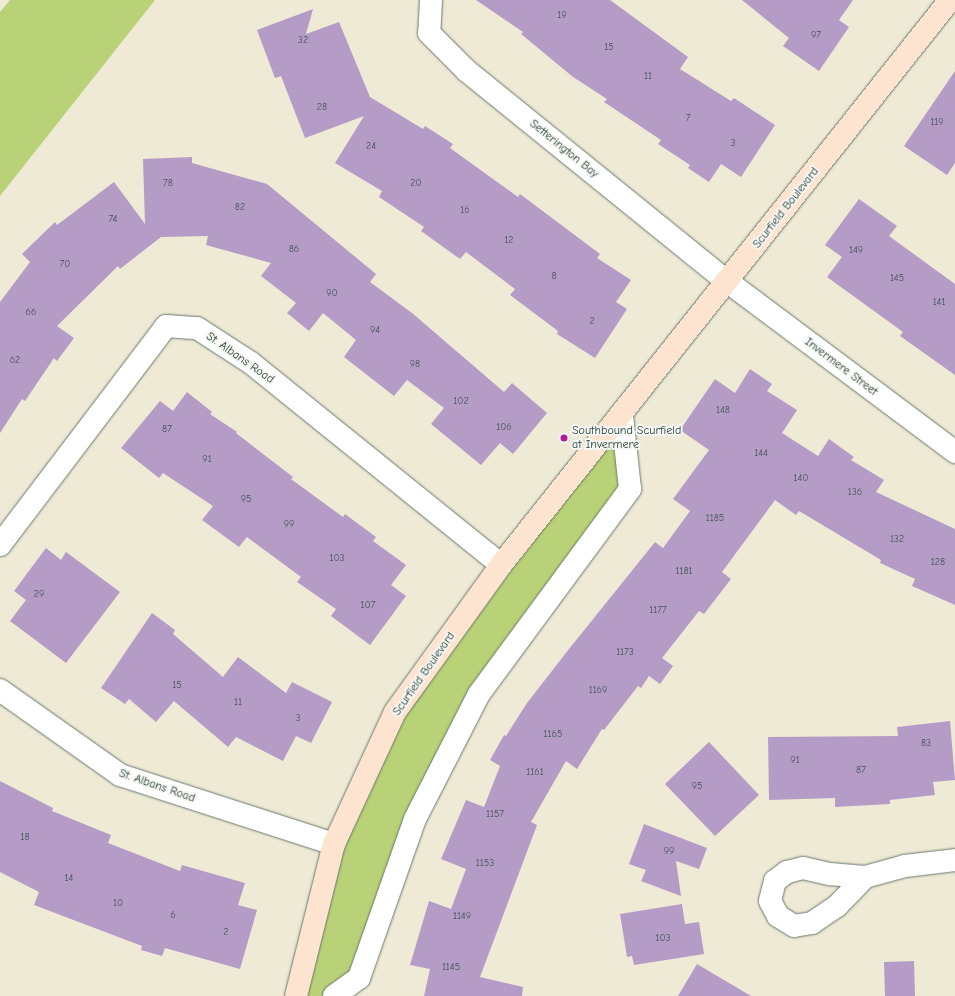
<!DOCTYPE html>
<style>
body{margin:0}
#map{position:relative;width:955px;height:996px;overflow:hidden;background:#efead6;font-family:"Comic Neue",sans-serif}
div>[style]{position:absolute}
.green>*{inset:0;background:#bad277}
.building>*{inset:0;background:#b59cc6}
.roads{filter:drop-shadow(0 0 1px #687a6d) drop-shadow(0 0 1px #687a6d)}
.street>*{height:22px;margin:-11px;padding:0 11px;transform-origin:11px;border-radius:11px;background:#fff}
.secondary>*{height:22px;margin:-11px;padding:0 11px;transform-origin:11px;border-radius:11px;background:#fde4d1}
.dots>*{width:11px;height:11px;translate:-50% -50%;box-sizing:border-box;border:2px solid #f6f6f2;border-radius:50%}
span{translate:-50% -50%;white-space:nowrap;text-align:center;line-height:1.15;-webkit-text-stroke:4px #f6f6f2;paint-order:stroke}
.number-label{font-size:10px;color:#445558}
.number-label span{-webkit-text-stroke-width:0}
.street-label{font-size:12px;color:#1f3d34}
.poi-label{font-size:12px;color:#1f3d34}
.left{translate:0 -50%;text-align:left}
</style>
<div id="map">
<div class="green">
<div style="clip-path:polygon(10px 0,155px 0,0 196px,0 12px)"></div>
<div style="clip-path:polygon(622px 415px,630px 489px,479px 694px,359px 978px,334px 996px,296px 996px,334px 844px,395px 712px)"></div>
</div>
<div class="building">
<div style="clip-path:polygon(476px 0,610px 0,688px 57px,680px 69px,731px 101px,734px 98px,775px 125px,741px 177px,721px 164px,709px 182px,688px 168px,690px 165px,658px 144px,661px 140px,604px 102px,607px 99px,573px 77px,521px 34px,523px 32px)"></div>
<div style="clip-path:polygon(742px 0,853px 0,839px 20px,849px 27px,819px 71px,783px 46px,789px 38px)"></div>
<div style="clip-path:polygon(313px 9px,306px 34px,339px 22px,370px 97px,423px 129px,425px 126px,453px 144px,450px 148px,518px 197px,520px 194px,600px 254px,597px 258px,631px 280px,616px 302px,627px 309px,595px 358px,557px 334px,558px 331px,510px 295px,515px 289px,466px 252px,460px 259px,421px 231px,424px 227px,379px 197px,382px 191px,335px 163px,364px 116px,305px 138px,281px 76px,275px 78px,257px 30px)"></div>
<div style="clip-path:polygon(955px 71px,955px 163px,947px 175px,904px 146px)"></div>
<div style="clip-path:polygon(192px 157px,192px 163px,267px 184px,376px 274px,370px 282px,412px 313px,504px 392px,512px 383px,547px 413px,513px 454px,500px 443px,481px 465px,431px 424px,444px 408px,407px 380px,394px 396px,344px 357px,356px 340px,323px 313px,309px 331px,287px 313px,296px 303px,261px 276px,271px 263px,206px 245px,208px 236px,161px 237px,120px 269px,118px 266px,57px 326px,74px 338px,57px 361px,54px 358px,25px 401px,22px 399px,0 433px,0 302px,30px 262px,22px 254px,55px 222px,57px 225px,114px 182px,145px 224px,143px 159px)"></div>
<div style="clip-path:polygon(859px 199px,897px 226px,889px 236px,955px 284px,955px 375px,900px 336px,903px 332px,827px 277px,842px 257px,825px 245px)"></div>
<div style="clip-path:polygon(750px 369px,772px 384px,767px 391px,797px 410px,782px 433px,818px 456px,829px 439px,854px 457px,851px 460px,884px 480px,876px 492px,955px 529px,955px 605px,912px 586px,915px 579px,880px 563px,881px 560px,799px 511px,796px 515px,775px 500px,722px 572px,731px 579px,704px 614px,699px 611px,662px 658px,673px 666px,660px 684px,649px 676px,641px 688px,638px 686px,604px 730px,602px 729px,577px 769px,566px 761px,531px 822px,537px 825px,480px 977px,523px 987px,522px 996px,424px 996px,430px 969px,410px 965px,429px 901px,451px 909px,466px 869px,441px 859px,466px 800px,484px 807px,500px 766px,490px 760px,504px 735px,506px 736px,527px 703px,569px 649px,655px 542px,663px 548px,690px 511px,673px 499px,709px 450px,680px 430px,715px 379px,735px 393px)"></div>
<div style="clip-path:polygon(187px 392px,212px 412px,210px 414px,237px 432px,236px 433px,293px 477px,291px 479px,343px 517px,345px 514px,376px 537px,373px 541px,406px 565px,391px 585px,406px 596px,370px 645px,331px 616px,336px 609px,297px 582px,301px 577px,247px 537px,239px 547px,202px 520px,213px 506px,163px 473px,159px 478px,121px 448px,160px 401px,173px 411px)"></div>
<div style="clip-path:polygon(46px 548px,61px 560px,66px 552px,120px 592px,66px 663px,10px 621px,26px 600px,14px 591px)"></div>
<div style="clip-path:polygon(152px 613px,175px 630px,173px 634px,223px 677px,238px 657px,286px 693px,292px 682px,332px 702px,311px 743px,296px 736px,283px 761px,236px 737px,228px 747px,174px 701px,156px 722px,129px 699px,125px 704px,101px 688px)"></div>
<div style="clip-path:polygon(950px 721px,955px 780px,933px 782px,935px 795px,890px 800px,890px 804px,835px 807px,835px 798px,769px 800px,768px 737px,898px 736px,897px 727px)"></div>
<div style="clip-path:polygon(709px 742px,759px 795px,715px 836px,665px 784px)"></div>
<div style="clip-path:polygon(0 781px,53px 808px,52px 811px,111px 835px,108px 843px,180px 871px,182px 865px,245px 883px,238px 905px,257px 910px,240px 969px,165px 948px,162px 956px,141px 950px,142px 946px,34px 905px,39px 892px,0 872px)"></div>
<div style="clip-path:polygon(644px 824px,707px 848px,699px 869px,676px 861px,681px 896px,641px 881px,646px 870px,629px 864px)"></div>
<div style="clip-path:polygon(682px 904px,685px 924px,699px 922px,704px 954px,634px 965px,632px 956px,627px 957px,620px 914px)"></div>
<div style="clip-path:polygon(914px 961px,915px 996px,885px 996px,884px 962px)"></div>
<div style="clip-path:polygon(697px 964px,751px 996px,678px 996px)"></div>
</div>
<div class="roads">
<div class="street">
<div style="left:431px;top:0;width:33px;rotate:93deg"></div>
<div style="left:429px;top:33px;width:54px;rotate:45deg"></div>
<div style="left:467px;top:71px;width:336px;rotate:39deg"></div>
<div style="left:728px;top:282px;width:284px;rotate:36.8deg"></div>
<div style="left:0;top:545px;width:275px;rotate:-52.8deg"></div>
<div style="left:166px;top:326px;width:31px;rotate:4deg"></div>
<div style="left:197px;top:328px;width:64px;rotate:32.9deg"></div>
<div style="left:251px;top:363px;width:321px;rotate:38.9deg"></div>
<div style="left:0;top:690px;width:147px;rotate:35.3deg"></div>
<div style="left:120px;top:775px;width:225px;rotate:17.9deg"></div>
<div style="left:803px;top:868px;width:28px;rotate:13deg"></div>
<div style="left:830px;top:874px;width:35px;rotate:5deg"></div>
<div style="left:865px;top:877px;width:40px;rotate:134deg"></div>
<div style="left:837px;top:906px;width:30px;rotate:146deg"></div>
<div style="left:812px;top:923px;width:18px;rotate:171deg"></div>
<div style="left:794px;top:926px;width:19px;rotate:-148deg"></div>
<div style="left:778px;top:916px;width:17px;rotate:-118deg"></div>
<div style="left:770px;top:901px;width:21px;rotate:-76deg"></div>
<div style="left:775px;top:881px;width:15px;rotate:-37deg"></div>
<div style="left:787px;top:872px;width:16px;rotate:-14deg"></div>
<div style="left:865px;top:877px;width:41px;rotate:-15.4deg"></div>
<div style="left:905px;top:866px;width:50px;rotate:-6.8deg"></div>
<div style="left:334px;top:996px;width:31px;rotate:-36deg"></div>
<div style="left:359px;top:978px;width:169px;rotate:-70.6deg"></div>
<div style="left:415px;top:819px;width:140px;rotate:-62.9deg"></div>
<div style="left:479px;top:694px;width:255px;rotate:-53.6deg"></div>
<div style="left:630px;top:489px;width:74px;rotate:-96.2deg"></div>
</div>
<div class="secondary">
<div style="left:296px;top:996px;width:157px;rotate:-76deg"></div>
<div style="left:334px;top:844px;width:145px;rotate:-65.2deg"></div>
<div style="left:395px;top:712px;width:181px;rotate:-54.2deg"></div>
<div style="left:501px;top:565px;width:722px;rotate:-51.53deg"></div>
</div>
</div>
<div class="dots">
<div style="left:564px;top:438px;background:#b5179e"></div>
</div>
<div class="number-label">
<span style="left:562px;top:16px">19</span>
<span style="left:816px;top:36px">97</span>
<span style="left:303px;top:41px">32</span>
<span style="left:609px;top:48px">15</span>
<span style="left:648px;top:77px">11</span>
<span style="left:322px;top:108px">28</span>
<span style="left:688px;top:119px">7</span>
<span style="left:937px;top:123px">119</span>
<span style="left:733px;top:144px">3</span>
<span style="left:371px;top:147px">24</span>
<span style="left:168px;top:184px">78</span>
<span style="left:416px;top:184px">20</span>
<span style="left:240px;top:208px">82</span>
<span style="left:465px;top:211px">16</span>
<span style="left:113px;top:220px">74</span>
<span style="left:509px;top:241px">12</span>
<span style="left:294px;top:250px">86</span>
<span style="left:856px;top:251px">149</span>
<span style="left:65px;top:265px">70</span>
<span style="left:554px;top:277px">8</span>
<span style="left:897px;top:279px">145</span>
<span style="left:332px;top:294px">90</span>
<span style="left:939px;top:303px">141</span>
<span style="left:31px;top:313px">66</span>
<span style="left:592px;top:322px">2</span>
<span style="left:375px;top:331px">94</span>
<span style="left:15px;top:361px">62</span>
<span style="left:415px;top:365px">98</span>
<span style="left:461px;top:402px">102</span>
<span style="left:723px;top:411px">148</span>
<span style="left:504px;top:428px">106</span>
<span style="left:167px;top:430px">87</span>
<span style="left:761px;top:454px">144</span>
<span style="left:207px;top:460px">91</span>
<span style="left:801px;top:479px">140</span>
<span style="left:855px;top:493px">136</span>
<span style="left:246px;top:500px">95</span>
<span style="left:715px;top:519px">1185</span>
<span style="left:289px;top:525px">99</span>
<span style="left:897px;top:540px">132</span>
<span style="left:337px;top:559px">103</span>
<span style="left:938px;top:563px">128</span>
<span style="left:684px;top:572px">1181</span>
<span style="left:39px;top:595px">29</span>
<span style="left:368px;top:606px">107</span>
<span style="left:658px;top:611px">1177</span>
<span style="left:625px;top:653px">1173</span>
<span style="left:177px;top:686px">15</span>
<span style="left:598px;top:691px">1169</span>
<span style="left:238px;top:703px">11</span>
<span style="left:298px;top:719px">3</span>
<span style="left:553px;top:735px">1165</span>
<span style="left:926px;top:744px">83</span>
<span style="left:795px;top:761px">91</span>
<span style="left:861px;top:771px">87</span>
<span style="left:535px;top:773px">1161</span>
<span style="left:697px;top:787px">95</span>
<span style="left:495px;top:815px">1157</span>
<span style="left:25px;top:838px">18</span>
<span style="left:669px;top:852px">99</span>
<span style="left:485px;top:864px">1153</span>
<span style="left:69px;top:879px">14</span>
<span style="left:118px;top:904px">10</span>
<span style="left:173px;top:916px">6</span>
<span style="left:462px;top:917px">1149</span>
<span style="left:226px;top:933px">2</span>
<span style="left:663px;top:939px">103</span>
<span style="left:451px;top:968px">1145</span>
</div>
<div class="street-label">
<span style="left:564px;top:149px;rotate:39deg">Setterington Bay</span>
<span style="left:786px;top:208px;rotate:-52deg">Scurfield Boulevard</span>
<span style="left:240px;top:358px;rotate:35deg">St. Albans Road</span>
<span style="left:841px;top:367px;rotate:37deg">Invermere Street</span>
<span style="left:424px;top:674px;rotate:-55deg">Scurfield Boulevard</span>
<span style="left:157px;top:786px;rotate:19deg">St. Albans Road</span>
</div>
<div class="poi-label">
<span class="left" style="left:572px;top:438px">Southbound Scurfield<br>at Invermere</span>
</div>
</div>
